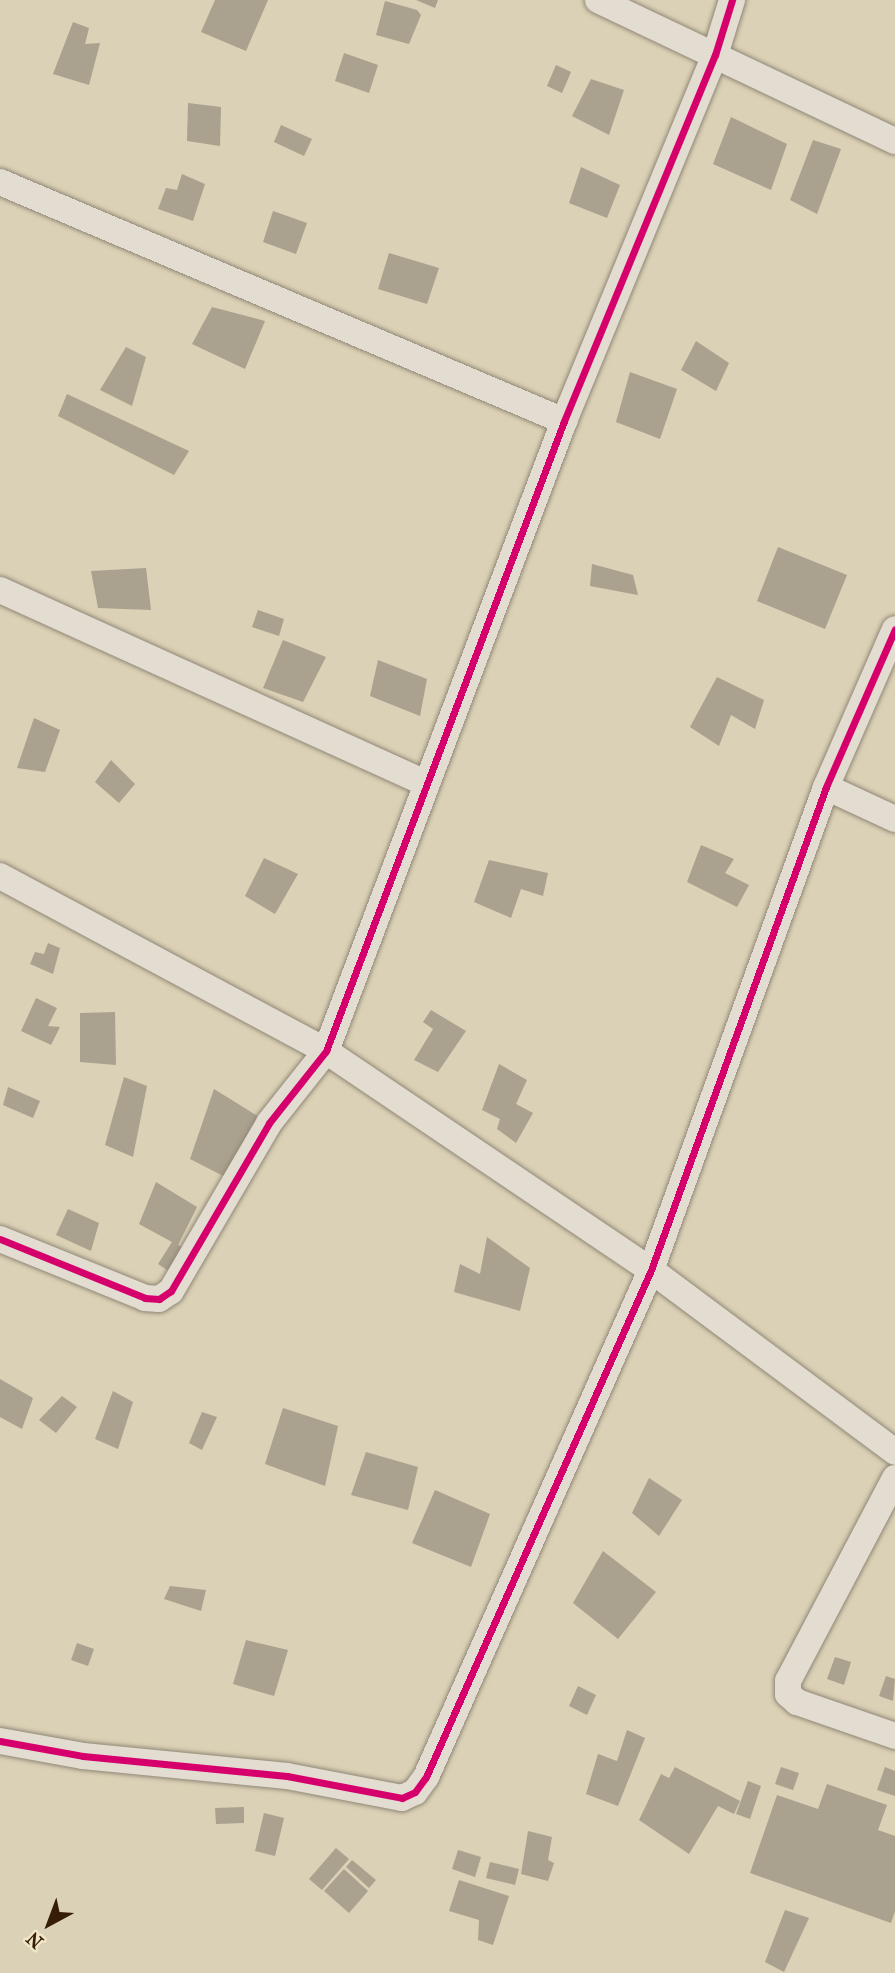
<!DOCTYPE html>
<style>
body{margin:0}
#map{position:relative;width:895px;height:1973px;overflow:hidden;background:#dbd1b6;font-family:"IM FELL French Canon",serif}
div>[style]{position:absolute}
.building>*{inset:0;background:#aaa18e}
.roads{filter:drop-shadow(0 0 2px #908776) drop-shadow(0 0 2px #908776)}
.minor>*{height:26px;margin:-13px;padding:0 13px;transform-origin:13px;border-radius:13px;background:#e2ddd0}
.cycleway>*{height:7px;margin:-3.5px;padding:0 3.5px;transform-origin:3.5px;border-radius:3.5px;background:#d6006c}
span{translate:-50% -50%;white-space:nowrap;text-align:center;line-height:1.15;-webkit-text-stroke:7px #f1e6c6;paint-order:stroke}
.north{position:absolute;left:14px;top:1889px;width:70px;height:70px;-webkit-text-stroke:5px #f1e6c6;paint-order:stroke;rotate:221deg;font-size:19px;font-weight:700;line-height:28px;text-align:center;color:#361d08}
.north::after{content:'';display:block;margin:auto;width:24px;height:32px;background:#361d08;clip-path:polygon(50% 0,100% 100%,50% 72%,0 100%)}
</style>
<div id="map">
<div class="building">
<div style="clip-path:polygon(215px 0,268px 0,246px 51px,201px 32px)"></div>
<div style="clip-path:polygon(416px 0,438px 0,435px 8px)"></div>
<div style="clip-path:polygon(385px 1px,417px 10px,421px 15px,409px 44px,376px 35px)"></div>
<div style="clip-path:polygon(73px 22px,89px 28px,85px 44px,100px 43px,89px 85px,53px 74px)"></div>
<div style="clip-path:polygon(344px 53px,378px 65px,369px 93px,335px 81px)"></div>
<div style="clip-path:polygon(556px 65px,571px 72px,562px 93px,547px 86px)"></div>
<div style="clip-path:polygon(591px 79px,624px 90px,609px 135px,572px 116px)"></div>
<div style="clip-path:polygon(188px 103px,221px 107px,220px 146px,187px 141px)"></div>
<div style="clip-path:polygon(731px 117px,787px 144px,771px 190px,713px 164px)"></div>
<div style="clip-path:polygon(281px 125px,312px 139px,304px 156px,274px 142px)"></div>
<div style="clip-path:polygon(813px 140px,841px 149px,817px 214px,790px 200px)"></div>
<div style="clip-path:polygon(581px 167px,620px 185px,607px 218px,569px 203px)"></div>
<div style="clip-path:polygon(182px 174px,205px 184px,193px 221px,158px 209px,166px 188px,177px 190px)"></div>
<div style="clip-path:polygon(273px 211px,307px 223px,296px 254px,263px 242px)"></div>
<div style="clip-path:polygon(389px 253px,439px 268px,427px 304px,378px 289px)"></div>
<div style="clip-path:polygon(212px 307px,265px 321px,245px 369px,192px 344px)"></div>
<div style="clip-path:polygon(696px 341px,729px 363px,716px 391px,681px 370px)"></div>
<div style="clip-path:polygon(126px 347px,146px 357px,132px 406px,100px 390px)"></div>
<div style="clip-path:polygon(630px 372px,677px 389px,660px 439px,616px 422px)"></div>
<div style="clip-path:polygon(67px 394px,189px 451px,174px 475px,58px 416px)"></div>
<div style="clip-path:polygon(778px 547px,847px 575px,825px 629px,757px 601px)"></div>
<div style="clip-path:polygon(592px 564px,633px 575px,638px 595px,590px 586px)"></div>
<div style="clip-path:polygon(146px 568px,151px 610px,98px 608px,91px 571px)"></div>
<div style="clip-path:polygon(258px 610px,284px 619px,279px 636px,252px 627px)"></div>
<div style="clip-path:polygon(283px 640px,326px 657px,303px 702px,263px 688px)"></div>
<div style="clip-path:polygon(378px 660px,427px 679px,420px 716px,370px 696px)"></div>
<div style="clip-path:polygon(717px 677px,764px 700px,755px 729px,731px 715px,719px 746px,690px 727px)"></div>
<div style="clip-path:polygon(34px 718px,60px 730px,45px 772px,17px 768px)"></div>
<div style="clip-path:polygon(111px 760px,135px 784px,119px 803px,95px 782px)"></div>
<div style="clip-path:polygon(701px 845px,734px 859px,725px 873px,749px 885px,737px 907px,687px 882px)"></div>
<div style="clip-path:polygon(264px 858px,298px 874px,275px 914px,245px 896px)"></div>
<div style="clip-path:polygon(489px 860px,548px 873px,543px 896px,521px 889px,511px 918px,474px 902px)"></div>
<div style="clip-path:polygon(48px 943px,60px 948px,53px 974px,30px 964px,35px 952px,44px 954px)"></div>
<div style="clip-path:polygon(36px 998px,57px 1008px,48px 1026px,60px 1027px,51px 1045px,21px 1031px)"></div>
<div style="clip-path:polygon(431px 1010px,466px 1031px,438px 1072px,414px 1060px,433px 1029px,423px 1022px)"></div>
<div style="clip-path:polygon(115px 1012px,116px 1065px,80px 1062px,80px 1013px)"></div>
<div style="clip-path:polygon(499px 1064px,527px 1080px,516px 1104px,533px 1113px,516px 1143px,497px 1129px,500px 1119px,482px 1110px)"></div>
<div style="clip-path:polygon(124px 1077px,147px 1086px,133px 1157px,105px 1145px)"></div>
<div style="clip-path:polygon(8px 1087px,40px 1101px,33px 1118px,3px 1105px)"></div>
<div style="clip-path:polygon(214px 1089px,269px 1123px,235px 1182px,190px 1159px)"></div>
<div style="clip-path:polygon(156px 1182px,197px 1207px,178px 1245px,194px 1252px,179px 1278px,158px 1264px,172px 1242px,139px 1224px)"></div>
<div style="clip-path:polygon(68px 1209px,99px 1223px,91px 1251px,56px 1235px)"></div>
<div style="clip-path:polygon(487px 1237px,530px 1268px,520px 1311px,454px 1292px,460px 1264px,480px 1274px)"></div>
<div style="clip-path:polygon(0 1379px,33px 1398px,22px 1429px,0 1417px)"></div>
<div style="clip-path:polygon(113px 1391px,133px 1402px,118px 1449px,95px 1439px)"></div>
<div style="clip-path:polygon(62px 1396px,77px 1407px,56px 1433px,39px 1420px)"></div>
<div style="clip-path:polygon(283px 1408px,338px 1426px,325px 1486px,265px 1464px)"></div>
<div style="clip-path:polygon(202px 1412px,217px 1417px,202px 1450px,189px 1443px)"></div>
<div style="clip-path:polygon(366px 1452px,418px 1467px,408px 1510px,351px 1495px)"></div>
<div style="clip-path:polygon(649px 1478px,682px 1500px,659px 1536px,632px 1513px)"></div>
<div style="clip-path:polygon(435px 1490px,490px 1514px,471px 1567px,412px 1543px)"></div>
<div style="clip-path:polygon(603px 1551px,656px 1592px,618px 1639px,573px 1603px)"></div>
<div style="clip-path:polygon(170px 1586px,206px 1590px,201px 1611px,164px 1599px)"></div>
<div style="clip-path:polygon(246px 1640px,288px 1650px,274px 1696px,233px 1684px)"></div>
<div style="clip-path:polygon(77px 1643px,94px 1649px,88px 1666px,71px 1660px)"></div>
<div style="clip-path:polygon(835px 1657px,851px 1662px,844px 1685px,827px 1679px)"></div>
<div style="clip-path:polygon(886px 1676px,895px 1679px,893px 1701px,879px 1696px)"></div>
<div style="clip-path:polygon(578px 1686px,596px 1695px,587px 1715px,569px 1706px)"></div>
<div style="clip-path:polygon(627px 1730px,645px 1738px,618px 1806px,586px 1794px,598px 1754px,617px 1761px)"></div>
<div style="clip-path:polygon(675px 1767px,740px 1801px,734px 1814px,718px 1806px,689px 1854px,639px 1820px,661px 1774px,669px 1778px)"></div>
<div style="clip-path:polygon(781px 1767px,799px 1773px,793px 1790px,775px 1784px)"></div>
<div style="clip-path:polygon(885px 1767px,895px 1771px,895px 1796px,877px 1790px)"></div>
<div style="clip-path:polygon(748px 1781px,761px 1786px,750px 1819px,736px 1814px)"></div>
<div style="clip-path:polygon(827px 1784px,887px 1805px,878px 1830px,895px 1836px,895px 1911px,891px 1923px,750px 1873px,777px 1795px,818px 1809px)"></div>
<div style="clip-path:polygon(244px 1807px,244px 1823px,216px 1824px,215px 1808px)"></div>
<div style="clip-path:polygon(264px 1813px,284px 1818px,275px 1856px,255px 1851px)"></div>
<div style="clip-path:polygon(528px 1831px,552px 1837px,548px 1860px,554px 1863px,548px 1881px,521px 1874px)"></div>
<div style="clip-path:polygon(336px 1848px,349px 1859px,322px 1890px,309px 1879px)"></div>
<div style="clip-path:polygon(458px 1850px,481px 1857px,475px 1877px,452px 1869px)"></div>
<div style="clip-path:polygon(352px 1860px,376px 1880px,369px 1888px,346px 1867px)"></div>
<div style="clip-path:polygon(490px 1862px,519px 1869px,515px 1885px,486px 1878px)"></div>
<div style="clip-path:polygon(344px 1869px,368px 1891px,349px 1913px,324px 1891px)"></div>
<div style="clip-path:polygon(459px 1880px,509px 1896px,493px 1945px,478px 1940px,479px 1920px,449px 1911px)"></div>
<div style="clip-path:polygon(785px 1910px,809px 1918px,784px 1972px,765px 1962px)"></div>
</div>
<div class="roads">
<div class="minor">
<div style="left:598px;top:0;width:329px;rotate:25.4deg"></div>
<div style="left:0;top:182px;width:613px;rotate:22.97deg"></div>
<div style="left:0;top:590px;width:467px;rotate:24.4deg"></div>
<div style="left:826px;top:787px;width:76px;rotate:24.9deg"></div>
<div style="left:0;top:876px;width:370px;rotate:28.2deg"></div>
<div style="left:326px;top:1051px;width:392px;rotate:34deg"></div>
<div style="left:651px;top:1270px;width:304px;rotate:36.7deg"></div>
<div style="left:0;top:1239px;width:157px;rotate:22.1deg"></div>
<div style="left:145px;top:1298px;width:14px;rotate:4deg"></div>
<div style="left:159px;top:1299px;width:14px;rotate:-34deg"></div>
<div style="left:171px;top:1291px;width:194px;rotate:-59.7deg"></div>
<div style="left:269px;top:1123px;width:92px;rotate:-51.6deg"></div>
<div style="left:326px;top:1051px;width:673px;rotate:-69.3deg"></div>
<div style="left:564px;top:421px;width:396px;rotate:-67.6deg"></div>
<div style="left:715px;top:55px;width:58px;rotate:-72.8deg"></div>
<div style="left:895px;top:1478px;width:229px;rotate:117.8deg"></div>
<div style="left:788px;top:1681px;width:13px;rotate:90deg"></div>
<div style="left:788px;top:1694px;width:12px;rotate:42deg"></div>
<div style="left:797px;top:1702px;width:104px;rotate:19.1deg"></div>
<div style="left:0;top:1741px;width:84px;rotate:10.2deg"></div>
<div style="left:83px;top:1756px;width:205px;rotate:5.6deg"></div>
<div style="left:287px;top:1776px;width:117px;rotate:10.8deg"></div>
<div style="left:402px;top:1798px;width:14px;rotate:-25deg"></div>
<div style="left:415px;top:1792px;width:19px;rotate:-54deg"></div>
<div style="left:426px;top:1777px;width:555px;rotate:-66.07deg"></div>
<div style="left:651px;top:1270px;width:514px;rotate:-70.08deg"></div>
<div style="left:826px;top:787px;width:172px;rotate:-66.4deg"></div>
</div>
</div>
<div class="cycleway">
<div style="left:0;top:1239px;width:157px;rotate:22.1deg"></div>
<div style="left:145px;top:1298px;width:14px;rotate:4deg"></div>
<div style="left:159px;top:1299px;width:14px;rotate:-34deg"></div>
<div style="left:171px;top:1291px;width:194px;rotate:-59.7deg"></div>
<div style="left:269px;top:1123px;width:92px;rotate:-51.6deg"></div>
<div style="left:326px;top:1051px;width:673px;rotate:-69.3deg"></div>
<div style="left:564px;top:421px;width:396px;rotate:-67.6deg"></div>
<div style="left:715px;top:55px;width:58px;rotate:-72.8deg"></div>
<div style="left:0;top:1741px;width:84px;rotate:10.2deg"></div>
<div style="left:83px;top:1756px;width:205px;rotate:5.6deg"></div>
<div style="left:287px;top:1776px;width:117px;rotate:10.8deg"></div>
<div style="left:402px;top:1798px;width:14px;rotate:-25deg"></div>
<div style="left:415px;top:1792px;width:19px;rotate:-54deg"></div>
<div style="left:426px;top:1777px;width:555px;rotate:-66.07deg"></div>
<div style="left:651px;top:1270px;width:514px;rotate:-70.08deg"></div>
<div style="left:826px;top:787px;width:172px;rotate:-66.4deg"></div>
</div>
<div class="north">N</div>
</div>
